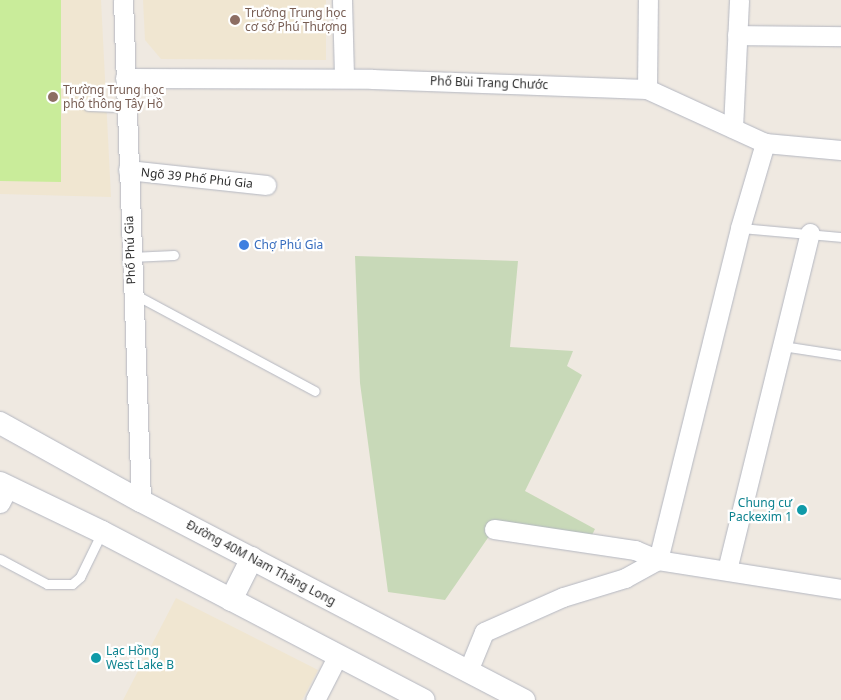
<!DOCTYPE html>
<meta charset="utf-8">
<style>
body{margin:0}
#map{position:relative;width:841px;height:700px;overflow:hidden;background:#efe9e1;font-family:"Noto Sans",sans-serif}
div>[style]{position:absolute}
.education>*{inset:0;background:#f0e6d1}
.cemetery>*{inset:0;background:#c8d9b8}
.pitch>*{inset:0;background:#c9ec9a}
.roads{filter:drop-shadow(0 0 1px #b4b7c1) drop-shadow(0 0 1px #b4b7c1)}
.service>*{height:9px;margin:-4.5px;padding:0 4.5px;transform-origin:4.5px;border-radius:4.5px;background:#fff}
.minor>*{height:19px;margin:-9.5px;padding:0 9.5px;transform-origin:9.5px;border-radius:9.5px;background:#fff}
.tertiary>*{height:22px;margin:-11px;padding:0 11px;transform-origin:11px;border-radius:11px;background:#fff}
.dots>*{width:14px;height:14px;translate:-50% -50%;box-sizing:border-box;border:2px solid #fff;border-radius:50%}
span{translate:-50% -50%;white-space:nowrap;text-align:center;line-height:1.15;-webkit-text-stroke:4.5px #fff;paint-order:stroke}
.education-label{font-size:12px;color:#785e54}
.left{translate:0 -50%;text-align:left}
.street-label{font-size:12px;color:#2e2e2e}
.shop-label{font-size:12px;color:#366cbe}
.culture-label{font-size:12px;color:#0d838f}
.right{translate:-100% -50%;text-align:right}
</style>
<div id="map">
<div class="education">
<div style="clip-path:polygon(0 0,101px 0,111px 197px,0 194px)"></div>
<div style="clip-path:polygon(143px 0,326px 0,326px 60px,161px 59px,145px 40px)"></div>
<div style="clip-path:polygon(176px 598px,318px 670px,302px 700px,123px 700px)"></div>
</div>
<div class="cemetery">
<div style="clip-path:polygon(355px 256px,518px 261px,510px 347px,573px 351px,567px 366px,582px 375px,525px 491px,595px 529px,588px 543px,494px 529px,445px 600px,388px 592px,360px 383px)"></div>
</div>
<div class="pitch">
<div style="clip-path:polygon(0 0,61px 0,61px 182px,0 181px)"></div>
</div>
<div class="roads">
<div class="service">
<div style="left:88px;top:106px;width:38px;rotate:2deg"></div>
<div style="left:740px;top:228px;width:101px;rotate:5.1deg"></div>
<div style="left:131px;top:257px;width:43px;rotate:-2.7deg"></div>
<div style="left:134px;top:294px;width:205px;rotate:28.2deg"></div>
<div style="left:782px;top:346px;width:60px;rotate:8.7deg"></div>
<div style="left:0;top:559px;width:53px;rotate:28deg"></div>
<div style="left:47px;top:584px;width:25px"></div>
<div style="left:72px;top:584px;width:11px;rotate:-41deg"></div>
<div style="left:80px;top:577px;width:50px;rotate:-63.9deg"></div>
</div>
<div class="minor">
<div style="left:123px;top:0;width:501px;rotate:87.94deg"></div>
<div style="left:342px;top:0;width:78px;rotate:88.5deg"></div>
<div style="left:737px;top:35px;width:104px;rotate:0.6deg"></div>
<div style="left:125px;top:78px;width:247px;rotate:0.2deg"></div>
<div style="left:372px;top:79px;width:275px;rotate:2.1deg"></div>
<div style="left:647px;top:89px;width:130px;rotate:24.6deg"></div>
<div style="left:765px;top:143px;width:76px;rotate:5.3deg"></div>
<div style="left:647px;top:89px;width:89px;rotate:-89.4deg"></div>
<div style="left:733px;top:128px;width:128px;rotate:-87.3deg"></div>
<div style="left:128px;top:170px;width:139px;rotate:6.2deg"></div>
<div style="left:0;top:503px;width:18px;rotate:-63deg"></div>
<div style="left:494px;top:529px;width:143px;rotate:8.5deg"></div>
<div style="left:635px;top:550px;width:25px;rotate:23deg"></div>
<div style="left:658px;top:560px;width:342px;rotate:-76.1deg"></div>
<div style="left:740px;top:228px;width:89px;rotate:-73.6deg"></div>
<div style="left:727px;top:570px;width:347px;rotate:-76.2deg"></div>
<div style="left:468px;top:671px;width:42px;rotate:-67.7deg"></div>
<div style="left:484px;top:632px;width:86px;rotate:-23.9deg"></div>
<div style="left:563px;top:597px;width:65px;rotate:-17deg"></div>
<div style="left:625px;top:578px;width:38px;rotate:-29deg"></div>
<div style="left:658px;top:560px;width:185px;rotate:9deg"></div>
<div style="left:315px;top:700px;width:51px;rotate:-62.9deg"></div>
</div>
<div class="tertiary">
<div style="left:0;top:423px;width:161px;rotate:29deg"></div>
<div style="left:141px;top:501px;width:432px;rotate:27.5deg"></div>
<div style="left:0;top:483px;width:113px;rotate:25.7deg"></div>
<div style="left:102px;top:532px;width:363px;rotate:27.6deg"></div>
<div style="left:231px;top:600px;width:47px;rotate:-63.4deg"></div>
</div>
</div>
<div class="dots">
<div style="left:235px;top:20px;background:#8d6e63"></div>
<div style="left:53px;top:97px;background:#8d6e63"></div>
<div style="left:244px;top:245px;background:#3f7fe0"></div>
<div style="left:802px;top:510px;background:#0f9aa8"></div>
<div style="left:96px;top:658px;background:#0f9aa8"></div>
</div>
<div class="education-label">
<span class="left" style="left:245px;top:20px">Trường Trung học<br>cơ sở Phú Thượng</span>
<span class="left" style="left:63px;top:97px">Trường Trung học<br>phổ thông Tây Hồ</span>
</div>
<div class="street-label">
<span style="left:489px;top:83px;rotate:2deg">Phố Bùi Trang Chước</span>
<span style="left:197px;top:178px;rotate:6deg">Ngõ 39 Phố Phú Gia</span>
<span style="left:130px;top:250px;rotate:-92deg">Phố Phú Gia</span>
<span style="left:261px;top:563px;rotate:28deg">Đường 40M Nam Thăng Long</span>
</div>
<div class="shop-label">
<span class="left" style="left:254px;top:245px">Chợ Phú Gia</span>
</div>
<div class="culture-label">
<span class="right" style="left:792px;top:510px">Chung cư<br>Packexim 1</span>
<span class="left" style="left:106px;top:658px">Lạc Hồng<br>West Lake B</span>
</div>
</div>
